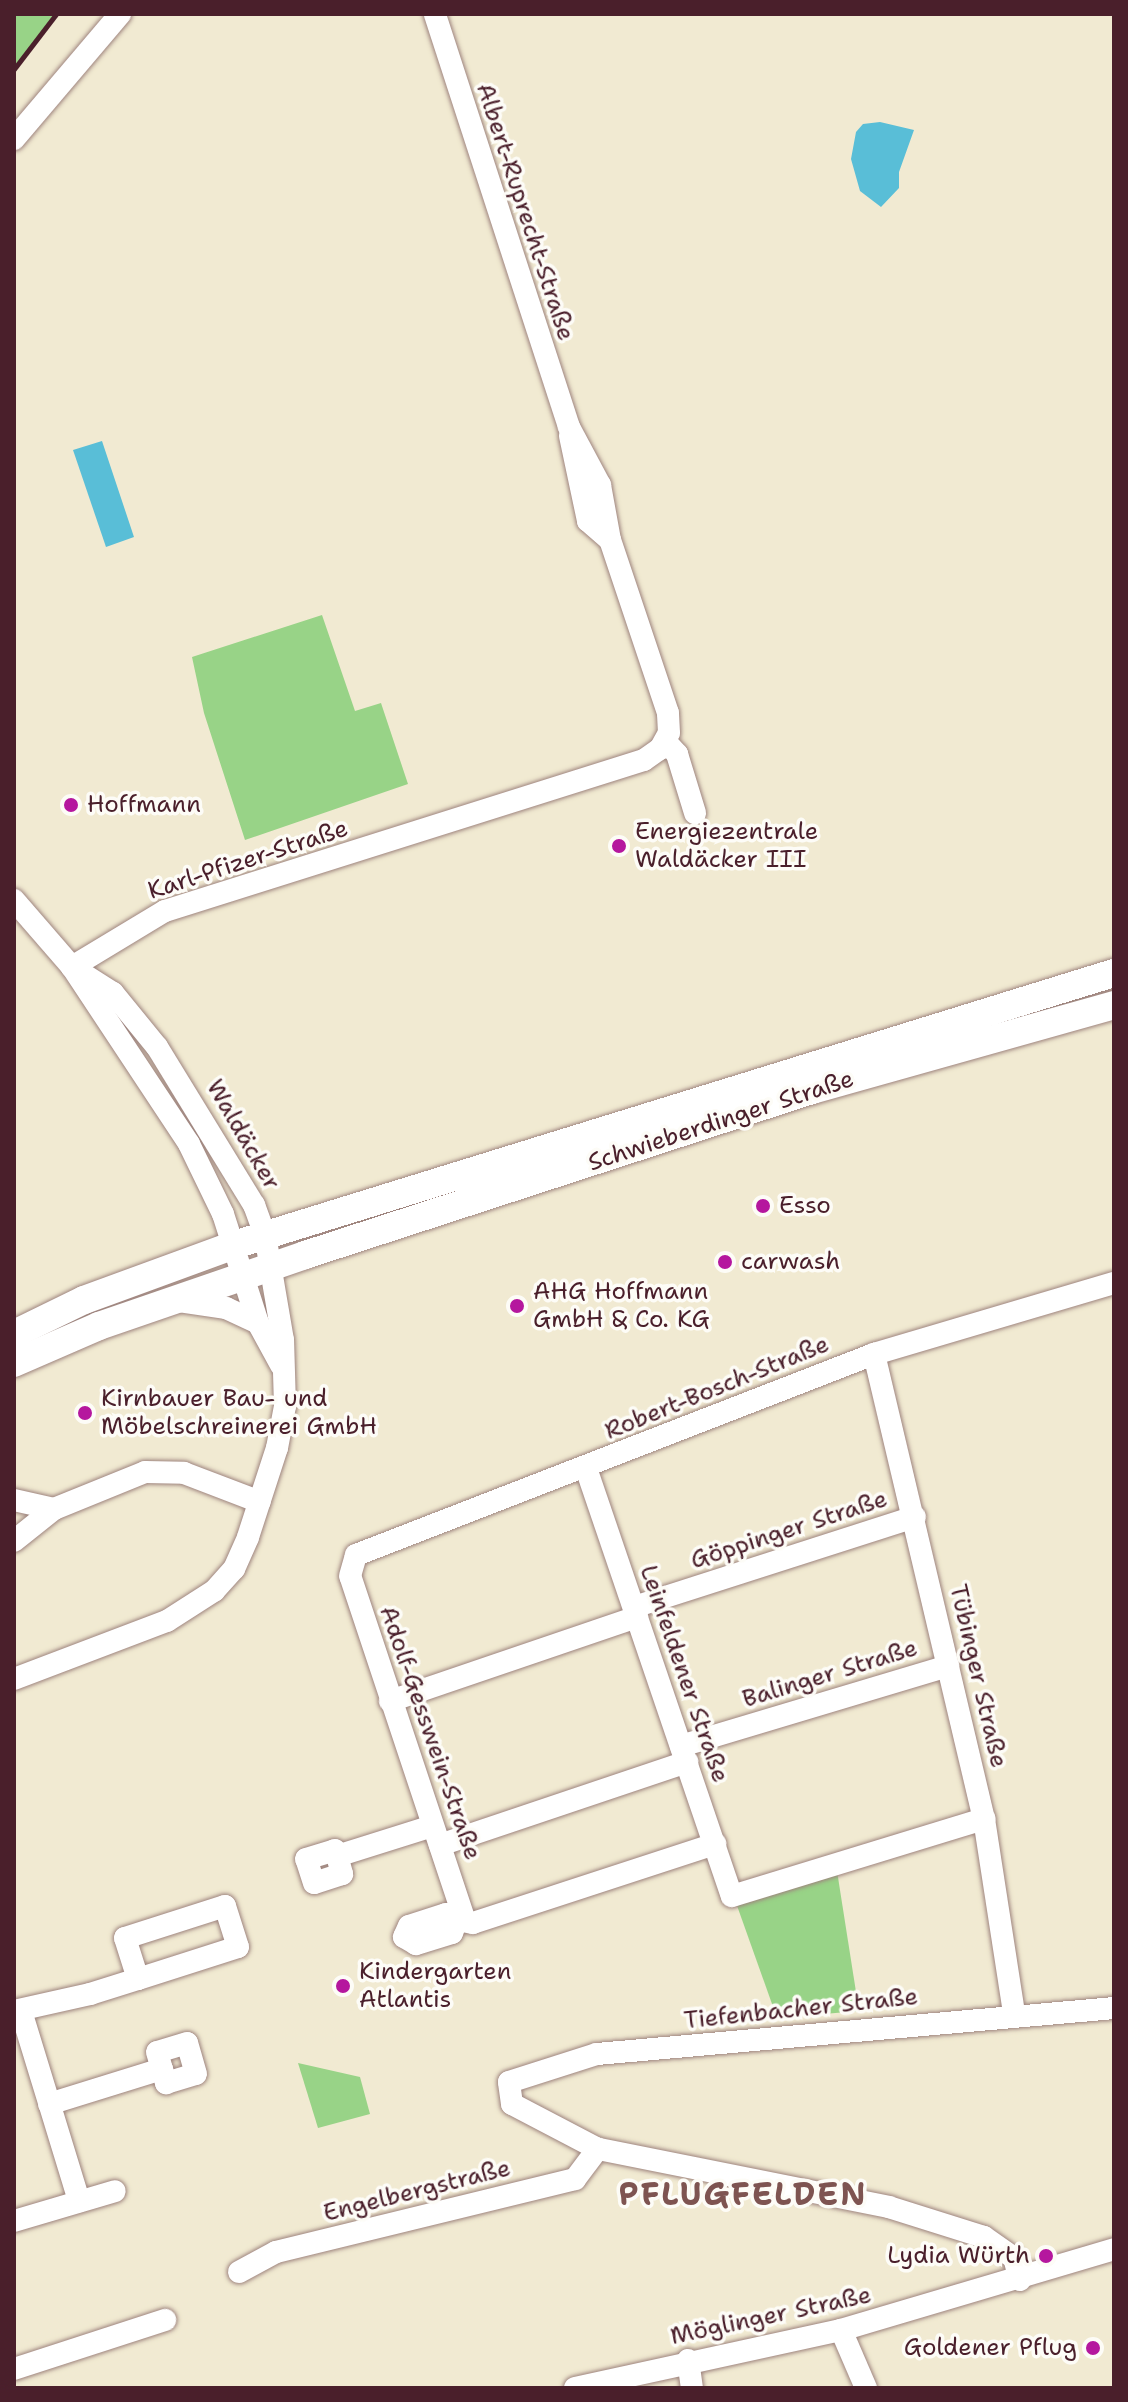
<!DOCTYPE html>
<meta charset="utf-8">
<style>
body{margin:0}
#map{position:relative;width:1128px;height:2402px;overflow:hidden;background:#f1ead2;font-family:"Shantell Sans",sans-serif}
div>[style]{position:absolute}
.green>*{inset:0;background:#98d387}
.water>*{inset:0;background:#59bed7}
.roads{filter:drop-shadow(0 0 2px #9e847e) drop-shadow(0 0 2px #9e847e)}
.minor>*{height:22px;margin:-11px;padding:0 11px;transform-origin:11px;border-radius:11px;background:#fff}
.major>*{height:28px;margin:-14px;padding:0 14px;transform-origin:14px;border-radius:14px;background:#fff}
.rail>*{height:5px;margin:-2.5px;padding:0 2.5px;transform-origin:2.5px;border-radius:2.5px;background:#4a1f2b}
.dots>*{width:22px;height:22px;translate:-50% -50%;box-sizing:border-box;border:4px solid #fdfcf7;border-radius:50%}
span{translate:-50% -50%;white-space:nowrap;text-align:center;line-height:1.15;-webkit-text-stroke:7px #fdfcf7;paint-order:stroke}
.street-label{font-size:24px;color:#4a1f2b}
.poi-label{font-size:24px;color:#4a1f2b}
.left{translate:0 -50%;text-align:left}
.right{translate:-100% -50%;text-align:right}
.district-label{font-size:32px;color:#7e5451;font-weight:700;letter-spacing:2px}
.frame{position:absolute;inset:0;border:16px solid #4a1f2b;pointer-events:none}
</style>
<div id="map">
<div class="green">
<div style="clip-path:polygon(14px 14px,56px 14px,14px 69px)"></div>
<div style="clip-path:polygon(322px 615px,355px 711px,381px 703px,408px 784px,245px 840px,204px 713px,192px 657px)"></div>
<div style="clip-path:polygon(837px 1871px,859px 2011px,777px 2018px,735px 1900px)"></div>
<div style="clip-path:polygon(298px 2063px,360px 2077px,370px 2114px,318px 2128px)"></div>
</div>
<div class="water">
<div style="clip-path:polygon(880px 122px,914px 130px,899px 172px,899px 188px,881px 207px,860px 191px,851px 159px,856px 132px,863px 124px)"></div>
<div style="clip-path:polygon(102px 441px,134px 537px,106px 547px,73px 450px)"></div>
</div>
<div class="roads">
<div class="minor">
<div style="left:14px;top:139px;width:164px;rotate:-49.7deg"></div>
<div style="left:570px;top:436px;width:87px;rotate:78deg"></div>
<div style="left:588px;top:521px;width:29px;rotate:41deg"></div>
<div style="left:665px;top:741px;width:18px;rotate:47deg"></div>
<div style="left:677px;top:754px;width:62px;rotate:73deg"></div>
<div style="left:14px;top:900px;width:89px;rotate:49.1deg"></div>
<div style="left:72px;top:967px;width:212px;rotate:56.5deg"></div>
<div style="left:189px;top:1144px;width:78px;rotate:64.1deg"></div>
<div style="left:223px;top:1214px;width:114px;rotate:72.2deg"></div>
<div style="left:258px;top:1323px;width:48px;rotate:61.3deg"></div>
<div style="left:72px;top:967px;width:109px;rotate:-31.1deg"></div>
<div style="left:165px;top:911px;width:502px;rotate:-17.5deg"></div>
<div style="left:644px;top:760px;width:19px;rotate:-35deg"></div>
<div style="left:660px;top:749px;width:18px;rotate:-61deg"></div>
<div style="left:669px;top:733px;width:20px;rotate:-93deg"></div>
<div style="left:668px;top:713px;width:182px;rotate:-108.5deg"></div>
<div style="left:610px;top:540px;width:56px;rotate:-100.3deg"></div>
<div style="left:600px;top:485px;width:66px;rotate:-118.1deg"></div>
<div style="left:569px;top:427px;width:434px;rotate:-108deg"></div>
<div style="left:179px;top:1301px;width:48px;rotate:8.5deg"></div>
<div style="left:226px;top:1308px;width:35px;rotate:25deg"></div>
<div style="left:874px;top:1354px;width:478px;rotate:76.7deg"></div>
<div style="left:984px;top:1819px;width:196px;rotate:81.2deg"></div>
<div style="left:586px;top:1468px;width:452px;rotate:71.2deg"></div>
<div style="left:732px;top:1896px;width:264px;rotate:-17deg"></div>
<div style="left:14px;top:1500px;width:41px;rotate:12.7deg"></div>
<div style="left:14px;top:1541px;width:51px;rotate:-38.7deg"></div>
<div style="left:54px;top:1509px;width:98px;rotate:-22.1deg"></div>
<div style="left:145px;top:1472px;width:39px;rotate:1deg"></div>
<div style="left:184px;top:1473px;width:81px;rotate:20.9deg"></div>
<div style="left:634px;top:1607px;width:295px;rotate:-17.8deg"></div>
<div style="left:14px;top:1679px;width:164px;rotate:-20.8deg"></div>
<div style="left:167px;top:1621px;width:56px;rotate:-32.6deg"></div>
<div style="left:214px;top:1591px;width:30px;rotate:-48deg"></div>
<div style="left:234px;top:1569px;width:35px;rotate:-66deg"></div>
<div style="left:248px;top:1537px;width:94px;rotate:-72deg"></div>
<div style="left:277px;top:1448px;width:43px;rotate:-79.2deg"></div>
<div style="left:285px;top:1406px;width:66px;rotate:-91.7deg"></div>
<div style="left:283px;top:1340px;width:107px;rotate:-99.7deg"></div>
<div style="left:265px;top:1235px;width:32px;rotate:-110deg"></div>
<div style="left:254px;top:1205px;width:185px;rotate:-121.5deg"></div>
<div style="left:157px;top:1047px;width:70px;rotate:-129.2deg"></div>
<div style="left:113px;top:993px;width:49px;rotate:-147.6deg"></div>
<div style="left:390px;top:1701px;width:261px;rotate:-18.8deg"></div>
<div style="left:681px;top:1746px;width:279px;rotate:-16.7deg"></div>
<div style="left:440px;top:1845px;width:261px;rotate:-18.6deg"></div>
<div style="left:337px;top:1856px;width:19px;rotate:74deg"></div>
<div style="left:342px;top:1874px;width:29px;rotate:162deg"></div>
<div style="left:314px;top:1883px;width:25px;rotate:-108deg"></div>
<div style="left:306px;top:1859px;width:30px;rotate:-17deg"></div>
<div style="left:335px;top:1850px;width:6px;rotate:72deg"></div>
<div style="left:337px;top:1856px;width:100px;rotate:-17.5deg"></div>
<div style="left:446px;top:1914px;width:13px;rotate:29deg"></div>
<div style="left:457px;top:1920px;width:14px;rotate:111deg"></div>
<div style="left:452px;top:1933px;width:38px;rotate:163deg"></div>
<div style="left:416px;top:1944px;width:14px;rotate:-150deg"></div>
<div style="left:404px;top:1937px;width:12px;rotate:-66deg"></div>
<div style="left:409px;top:1926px;width:39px;rotate:-18deg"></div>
<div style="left:464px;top:1918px;width:360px;rotate:-108.4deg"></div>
<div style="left:350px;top:1576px;width:22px;rotate:-74deg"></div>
<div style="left:356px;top:1555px;width:556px;rotate:-21.21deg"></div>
<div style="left:874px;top:1354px;width:250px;rotate:-16.5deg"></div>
<div style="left:457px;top:1920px;width:16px;rotate:11deg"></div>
<div style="left:473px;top:1923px;width:255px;rotate:-18.1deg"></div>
<div style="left:14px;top:2011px;width:78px;rotate:-12.6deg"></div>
<div style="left:90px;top:1994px;width:50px;rotate:-17.4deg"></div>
<div style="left:138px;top:1979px;width:105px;rotate:-17.7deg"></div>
<div style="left:238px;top:1947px;width:43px;rotate:-107.6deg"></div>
<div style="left:225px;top:1906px;width:105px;rotate:162.3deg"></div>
<div style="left:125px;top:1938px;width:43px;rotate:72.4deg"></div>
<div style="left:21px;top:2011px;width:199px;rotate:73deg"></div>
<div style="left:49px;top:2104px;width:118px;rotate:-17.2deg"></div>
<div style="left:162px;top:2069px;width:15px;rotate:74deg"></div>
<div style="left:166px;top:2083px;width:31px;rotate:-17deg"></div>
<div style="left:196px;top:2074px;width:32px;rotate:-106deg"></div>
<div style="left:187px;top:2043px;width:31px;rotate:163deg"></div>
<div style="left:157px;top:2052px;width:18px;rotate:74deg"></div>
<div style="left:14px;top:2221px;width:105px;rotate:-16.5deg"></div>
<div style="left:239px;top:2272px;width:42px;rotate:-28.4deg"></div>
<div style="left:276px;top:2252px;width:308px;rotate:-13.7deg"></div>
<div style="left:575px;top:2179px;width:38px;rotate:-53deg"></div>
<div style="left:1020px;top:2280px;width:23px;rotate:-105deg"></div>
<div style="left:1014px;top:2258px;width:37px;rotate:-145deg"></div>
<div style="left:984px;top:2237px;width:100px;rotate:-162.5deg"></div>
<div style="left:889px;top:2207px;width:297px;rotate:-168.7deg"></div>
<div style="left:598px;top:2149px;width:97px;rotate:-152.4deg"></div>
<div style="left:512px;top:2104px;width:22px;rotate:-98deg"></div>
<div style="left:509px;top:2082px;width:92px;rotate:-17.7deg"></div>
<div style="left:597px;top:2054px;width:519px;rotate:-5.08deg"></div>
<div style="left:841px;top:2330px;width:63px;rotate:66.7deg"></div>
<div style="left:688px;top:2360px;width:28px;rotate:82deg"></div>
<div style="left:14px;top:2369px;width:159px;rotate:-18deg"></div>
<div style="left:575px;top:2388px;width:272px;rotate:-12.3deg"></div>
<div style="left:841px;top:2330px;width:285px;rotate:-16.5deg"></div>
</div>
<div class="major">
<div style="left:14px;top:1334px;width:78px;rotate:-25.9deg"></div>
<div style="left:84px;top:1300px;width:160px;rotate:-20.1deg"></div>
<div style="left:234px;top:1245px;width:921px;rotate:-17.18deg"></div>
<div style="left:14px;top:1363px;width:93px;rotate:-23.5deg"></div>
<div style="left:99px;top:1326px;width:218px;rotate:-19deg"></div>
<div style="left:305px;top:1255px;width:533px;rotate:-18.03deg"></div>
<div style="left:812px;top:1090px;width:314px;rotate:-15.7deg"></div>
</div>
</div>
<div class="rail">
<div style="left:14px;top:69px;width:69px;rotate:-52.6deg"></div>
</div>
<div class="dots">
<div style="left:71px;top:805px;background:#b5179e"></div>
<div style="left:619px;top:846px;background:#b5179e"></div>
<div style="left:763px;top:1206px;background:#b5179e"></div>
<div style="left:725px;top:1262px;background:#b5179e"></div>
<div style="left:517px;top:1306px;background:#b5179e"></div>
<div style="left:85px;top:1413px;background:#b5179e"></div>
<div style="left:343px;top:1986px;background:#b5179e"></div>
<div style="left:1046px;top:2256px;background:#b5179e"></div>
<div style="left:1093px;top:2348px;background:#b5179e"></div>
</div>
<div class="street-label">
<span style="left:525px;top:212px;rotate:72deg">Albert-Ruprecht-Straße</span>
<span style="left:248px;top:860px;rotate:-18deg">Karl-Pfizer-Straße</span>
<span style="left:721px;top:1121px;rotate:-18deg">Schwieberdinger Straße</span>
<span style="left:243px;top:1135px;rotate:60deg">Waldäcker</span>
<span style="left:717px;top:1388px;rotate:-22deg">Robert-Bosch-Straße</span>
<span style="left:789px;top:1530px;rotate:-18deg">Göppinger Straße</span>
<span style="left:684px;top:1674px;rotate:71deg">Leinfeldener Straße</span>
<span style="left:830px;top:1674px;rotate:-17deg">Balinger Straße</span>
<span style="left:978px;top:1676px;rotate:77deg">Tübinger Straße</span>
<span style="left:430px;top:1733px;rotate:71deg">Adolf-Gesswein-Straße</span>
<span style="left:801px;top:2009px;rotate:-6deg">Tiefenbacher Straße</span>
<span style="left:417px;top:2191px;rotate:-14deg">Engelbergstraße</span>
<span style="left:771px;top:2316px;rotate:-12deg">Möglinger Straße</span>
</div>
<div class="poi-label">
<span class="left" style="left:87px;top:805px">Hoffmann</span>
<span class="left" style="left:635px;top:846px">Energiezentrale<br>Waldäcker III</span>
<span class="left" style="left:779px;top:1206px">Esso</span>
<span class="left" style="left:741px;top:1262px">carwash</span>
<span class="left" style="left:533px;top:1306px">AHG Hoffmann<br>GmbH &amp; Co. KG</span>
<span class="left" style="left:101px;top:1413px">Kirnbauer Bau- und<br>Möbelschreinerei GmbH</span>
<span class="left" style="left:359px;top:1986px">Kindergarten<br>Atlantis</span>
<span class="right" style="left:1030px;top:2256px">Lydia Würth</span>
<span class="right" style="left:1077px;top:2348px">Goldener Pflug</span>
</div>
<div class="district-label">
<span style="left:743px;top:2194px">PFLUGFELDEN</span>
</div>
<div class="frame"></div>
</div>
